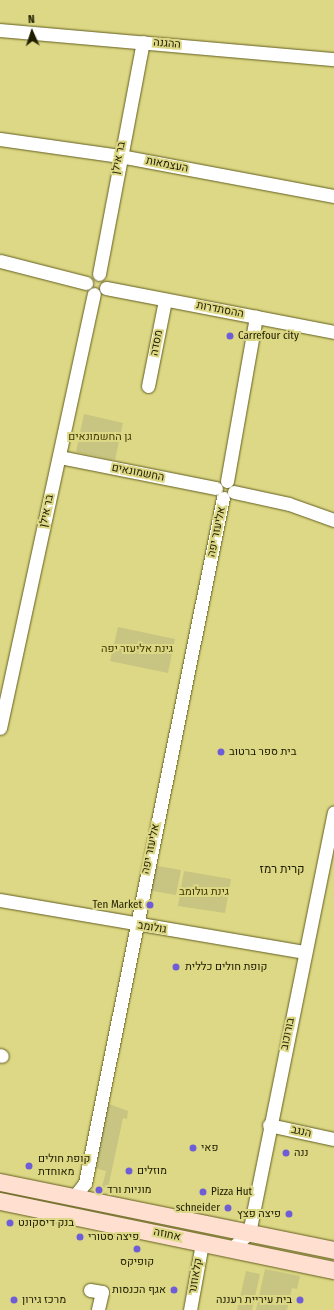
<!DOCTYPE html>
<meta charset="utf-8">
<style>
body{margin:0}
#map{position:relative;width:334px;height:1310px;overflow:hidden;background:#ddd885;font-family:"Fira Sans Condensed",Heebo,sans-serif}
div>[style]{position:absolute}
.green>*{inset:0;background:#c8c482}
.roads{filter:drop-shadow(0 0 1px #635f20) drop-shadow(0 0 1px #635f20)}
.minor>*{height:13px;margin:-6.5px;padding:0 6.5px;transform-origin:6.5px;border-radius:6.5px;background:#fff}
.major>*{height:17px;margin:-8.5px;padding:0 8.5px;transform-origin:8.5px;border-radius:8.5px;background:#fedfd0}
.dots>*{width:11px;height:11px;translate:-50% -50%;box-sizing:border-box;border:2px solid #ddd885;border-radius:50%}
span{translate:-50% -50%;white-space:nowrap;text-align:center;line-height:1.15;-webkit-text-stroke:4px #ddd885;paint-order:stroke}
.street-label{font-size:11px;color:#1f1d00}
.poi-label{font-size:11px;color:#1f1d00}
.left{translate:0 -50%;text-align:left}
.right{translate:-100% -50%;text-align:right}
.park-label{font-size:11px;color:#3f3b02}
.neighbourhood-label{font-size:12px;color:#1f1d00}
.north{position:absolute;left:12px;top:12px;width:40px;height:40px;-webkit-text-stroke:3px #ddd885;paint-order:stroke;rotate:357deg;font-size:11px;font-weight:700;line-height:16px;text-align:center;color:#1f1d00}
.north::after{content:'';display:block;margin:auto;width:14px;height:18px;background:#1f1d00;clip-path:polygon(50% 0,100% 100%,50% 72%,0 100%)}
</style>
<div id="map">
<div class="green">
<div style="clip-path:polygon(84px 414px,123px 423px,115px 460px,76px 452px)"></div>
<div style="clip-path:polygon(118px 627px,175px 639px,168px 673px,110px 661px)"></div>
<div style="clip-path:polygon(152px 865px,181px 870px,176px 895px,147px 890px)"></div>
<div style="clip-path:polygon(184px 871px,231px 879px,225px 913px,178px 906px)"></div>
<div style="clip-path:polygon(101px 1101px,128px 1111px,127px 1119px,123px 1118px,108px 1188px,102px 1187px,106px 1171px,95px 1168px)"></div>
<div style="clip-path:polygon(265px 1269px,300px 1276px,297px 1289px,292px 1288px,287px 1310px,256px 1310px)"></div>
<div style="clip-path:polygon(246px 1271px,260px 1274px,252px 1310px,237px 1310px)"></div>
</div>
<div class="roads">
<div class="minor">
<div style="left:0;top:30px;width:335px;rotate:5deg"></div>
<div style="left:0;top:139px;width:121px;rotate:8.1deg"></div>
<div style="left:120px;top:156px;width:218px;rotate:10.6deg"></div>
<div style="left:0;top:261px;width:89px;rotate:14.3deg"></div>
<div style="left:99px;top:274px;width:236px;rotate:-79.3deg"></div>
<div style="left:106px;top:288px;width:232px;rotate:10.9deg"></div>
<div style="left:148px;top:386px;width:88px;rotate:-78.8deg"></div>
<div style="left:59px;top:457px;width:160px;rotate:11.2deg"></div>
<div style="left:227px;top:481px;width:167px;rotate:-80deg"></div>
<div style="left:234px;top:492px;width:56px;rotate:12.3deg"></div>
<div style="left:289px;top:504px;width:48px;rotate:19.6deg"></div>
<div style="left:0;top:728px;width:444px;rotate:-77.8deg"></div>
<div style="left:0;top:900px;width:309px;rotate:9.7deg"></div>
<div style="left:0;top:1055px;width:2px;rotate:27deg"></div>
<div style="left:269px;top:1125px;width:66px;rotate:12.2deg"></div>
<div style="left:74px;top:1197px;width:18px;rotate:-52deg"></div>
<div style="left:85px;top:1183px;width:699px;rotate:-78.61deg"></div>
<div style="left:231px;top:1249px;width:24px;rotate:-42deg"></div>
<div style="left:249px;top:1233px;width:429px;rotate:-78.6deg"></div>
<div style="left:90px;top:1290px;width:12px;rotate:9deg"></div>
<div style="left:102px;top:1292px;width:18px;rotate:103deg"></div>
<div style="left:190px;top:1310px;width:68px;rotate:-79.8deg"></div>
</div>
<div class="major">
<div style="left:0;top:1182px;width:341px;rotate:11.5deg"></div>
<div style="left:0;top:1201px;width:341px;rotate:11.7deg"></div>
</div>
</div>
<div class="dots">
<div style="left:230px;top:336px;background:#6e5dd7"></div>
<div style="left:221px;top:752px;background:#6e5dd7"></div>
<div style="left:150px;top:905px;background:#6e5dd7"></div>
<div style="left:176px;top:967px;background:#6e5dd7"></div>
<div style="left:193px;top:1148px;background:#6e5dd7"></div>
<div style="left:286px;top:1153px;background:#6e5dd7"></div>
<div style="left:29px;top:1166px;background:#6e5dd7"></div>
<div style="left:129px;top:1171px;background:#6e5dd7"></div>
<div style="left:99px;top:1190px;background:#6e5dd7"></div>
<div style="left:203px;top:1192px;background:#6e5dd7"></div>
<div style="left:228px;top:1208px;background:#6e5dd7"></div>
<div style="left:289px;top:1214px;background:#6e5dd7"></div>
<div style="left:10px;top:1223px;background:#6e5dd7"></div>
<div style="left:80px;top:1237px;background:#6e5dd7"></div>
<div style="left:137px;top:1249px;background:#6e5dd7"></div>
<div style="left:174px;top:1290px;background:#6e5dd7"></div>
<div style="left:14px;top:1300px;background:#6e5dd7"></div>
<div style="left:300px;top:1300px;background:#6e5dd7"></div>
</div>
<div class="street-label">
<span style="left:167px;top:44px;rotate:5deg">ההגנה</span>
<span style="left:119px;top:158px;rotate:-79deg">בר אילן</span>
<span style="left:167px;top:165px;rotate:11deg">העצמאות</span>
<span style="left:220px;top:310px;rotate:11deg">ההסתדרות</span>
<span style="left:157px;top:343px;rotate:-79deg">מסדה</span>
<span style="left:138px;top:473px;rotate:11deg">החשמונאים</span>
<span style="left:47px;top:511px;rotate:-78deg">בר אילן</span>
<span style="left:217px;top:532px;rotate:-78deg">אליעזר יפה</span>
<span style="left:151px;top:849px;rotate:-78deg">אליעזר יפה</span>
<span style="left:152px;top:928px;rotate:9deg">גולומב</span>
<span style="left:288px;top:1034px;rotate:-78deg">בורוכוב</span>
<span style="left:301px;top:1132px;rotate:12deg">הנגב</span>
<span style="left:167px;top:1235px;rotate:12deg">אחוזה</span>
<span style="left:196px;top:1276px;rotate:-80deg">קלאוזנר</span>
</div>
<div class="poi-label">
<span class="left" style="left:238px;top:336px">Carrefour city</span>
<span class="left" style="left:229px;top:752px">בית ספר ברטוב</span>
<span class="right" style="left:142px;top:905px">Ten Market</span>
<span class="left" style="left:185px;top:967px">קופת חולים כללית</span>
<span class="left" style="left:201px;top:1148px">פאי</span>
<span class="left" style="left:294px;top:1153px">ננה</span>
<span class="left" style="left:38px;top:1166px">קופת חולים<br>מאוחדת</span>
<span class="left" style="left:137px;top:1171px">מוזלים</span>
<span class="left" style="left:107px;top:1190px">מוניות ורד</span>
<span class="left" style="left:211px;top:1192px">Pizza Hut</span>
<span class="right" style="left:220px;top:1208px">schneider</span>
<span class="right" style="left:281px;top:1214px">פיצה פצץ</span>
<span class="left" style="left:18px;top:1223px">בנק דיסקונט</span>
<span class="left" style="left:88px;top:1237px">פיצה סטורי</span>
<span style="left:137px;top:1262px">קופיקס</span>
<span class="right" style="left:166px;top:1290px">אגף הכנסות</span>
<span class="left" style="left:22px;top:1300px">מרכז גירון</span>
<span class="right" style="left:292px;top:1300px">בית עיריית רעננה</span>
</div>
<div class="park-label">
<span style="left:100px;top:437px">גן החשמונאים</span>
<span style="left:137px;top:649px">גינת אליעזר יפה</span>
<span style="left:204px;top:892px">גינת גולומב</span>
</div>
<div class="neighbourhood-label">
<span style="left:282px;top:870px">קרית רמז</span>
</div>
<div class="north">N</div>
</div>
